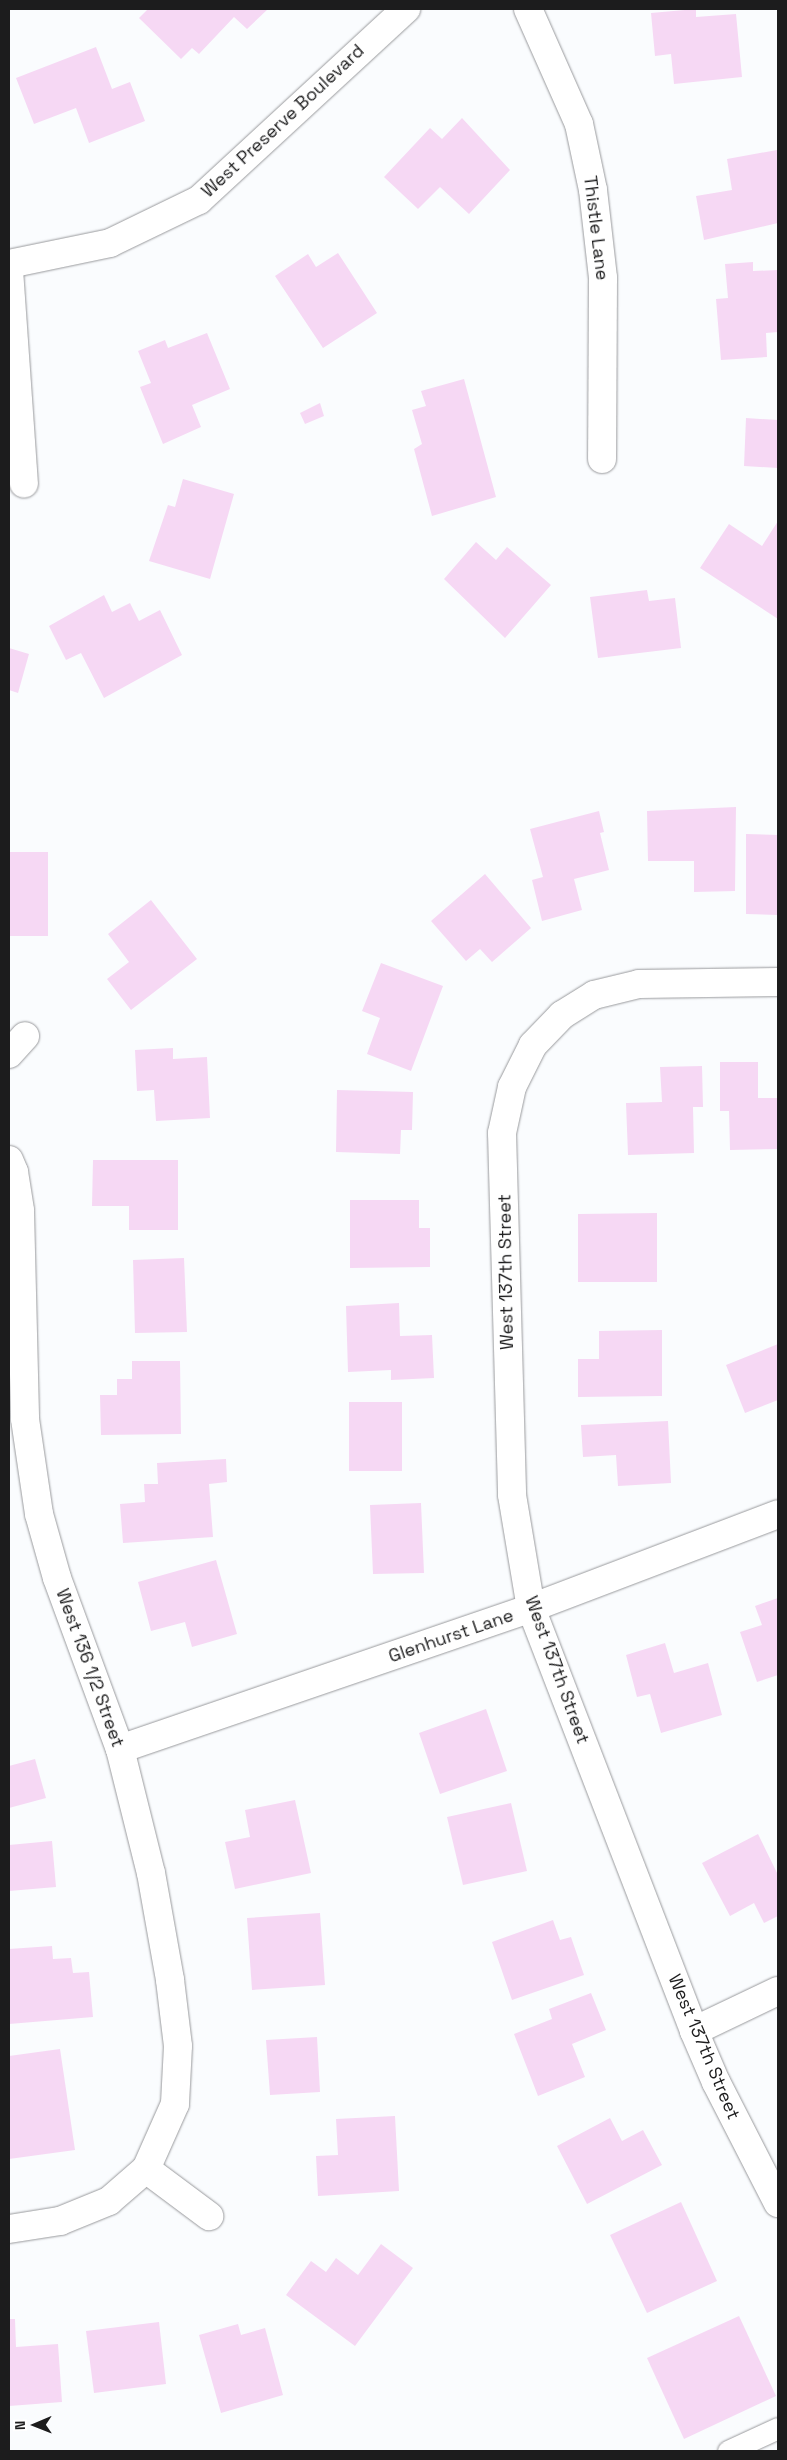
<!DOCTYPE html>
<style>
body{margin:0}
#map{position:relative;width:787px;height:2460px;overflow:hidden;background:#fafcfe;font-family:"Space Grotesk",sans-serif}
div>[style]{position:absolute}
.building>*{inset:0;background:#f6d8f4}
.roads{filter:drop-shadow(0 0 1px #999a9d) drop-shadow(0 0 1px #999a9d)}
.service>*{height:21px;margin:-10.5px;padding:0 10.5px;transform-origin:10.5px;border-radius:10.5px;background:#fff}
.minor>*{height:28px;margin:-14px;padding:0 14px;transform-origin:14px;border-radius:14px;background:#fff}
span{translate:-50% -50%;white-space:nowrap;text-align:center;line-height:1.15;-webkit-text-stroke:4px #fff;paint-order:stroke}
.street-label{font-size:18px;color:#1c1c1d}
.frame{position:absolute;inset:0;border:10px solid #1c1c1d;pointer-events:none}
.north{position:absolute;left:10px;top:2400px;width:50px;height:50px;-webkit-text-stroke:4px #fff;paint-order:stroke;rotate:269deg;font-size:14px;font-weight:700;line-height:20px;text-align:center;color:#1c1c1d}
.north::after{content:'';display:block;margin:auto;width:18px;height:22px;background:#1c1c1d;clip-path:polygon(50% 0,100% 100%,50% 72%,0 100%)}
</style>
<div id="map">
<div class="building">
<div style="clip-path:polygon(148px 9px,268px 9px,247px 29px,234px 17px,199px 54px,192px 48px,181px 59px,139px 18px)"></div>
<div style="clip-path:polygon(696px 9px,696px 17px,736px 14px,742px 77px,674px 84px,671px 54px,655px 56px,651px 13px)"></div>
<div style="clip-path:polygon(96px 47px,112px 89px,130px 82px,145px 121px,89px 143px,76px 108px,34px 124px,16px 78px)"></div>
<div style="clip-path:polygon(462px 118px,510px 170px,469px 214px,440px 187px,418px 209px,384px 177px,430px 128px,442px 139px)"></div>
<div style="clip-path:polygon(777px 150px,778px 223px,704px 240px,696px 196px,732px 190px,727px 159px)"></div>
<div style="clip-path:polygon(338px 253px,377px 313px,323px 348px,275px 276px,308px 254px,316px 267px)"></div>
<div style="clip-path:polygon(753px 262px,753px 271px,778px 270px,778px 332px,766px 333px,767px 357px,721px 360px,716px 299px,728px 298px,725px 264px)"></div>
<div style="clip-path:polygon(207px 333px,230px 389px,192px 405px,201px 427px,163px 444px,140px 387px,151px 383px,138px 351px,165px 340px,168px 348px)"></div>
<div style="clip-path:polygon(464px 379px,496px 497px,432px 516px,414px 449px,422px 444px,412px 410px,426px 406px,421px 391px)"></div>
<div style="clip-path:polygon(320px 403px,324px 416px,305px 424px,300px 413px)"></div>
<div style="clip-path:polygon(746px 418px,778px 420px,778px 468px,744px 466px)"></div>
<div style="clip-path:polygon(183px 479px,234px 494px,210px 579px,149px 561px,168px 505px,175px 507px)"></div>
<div style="clip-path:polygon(778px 521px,778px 619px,700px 568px,729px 524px,762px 546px)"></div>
<div style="clip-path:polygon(476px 542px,496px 560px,507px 547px,551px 585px,505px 638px,444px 579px)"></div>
<div style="clip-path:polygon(647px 590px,649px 601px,675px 598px,681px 648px,598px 658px,590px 597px)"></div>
<div style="clip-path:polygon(104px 595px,112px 612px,130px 603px,139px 621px,160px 610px,182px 655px,104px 698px,81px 653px,66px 660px,49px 626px)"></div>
<div style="clip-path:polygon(9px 648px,29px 654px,18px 693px,9px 690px)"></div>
<div style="clip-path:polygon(736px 807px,735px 891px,694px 892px,694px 861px,648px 861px,647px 811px)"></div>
<div style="clip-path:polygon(599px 811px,604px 832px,600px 833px,609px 870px,574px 879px,582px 910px,542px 921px,532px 880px,543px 877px,530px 829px)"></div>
<div style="clip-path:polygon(746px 834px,778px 835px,778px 915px,746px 914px)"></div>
<div style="clip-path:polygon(9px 852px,48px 852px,48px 936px,9px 936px)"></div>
<div style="clip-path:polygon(485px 874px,531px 928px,492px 962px,480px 949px,466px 961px,431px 921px)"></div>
<div style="clip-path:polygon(151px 900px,197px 959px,131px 1010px,107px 979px,129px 962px,108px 934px)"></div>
<div style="clip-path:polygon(381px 963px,443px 986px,411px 1071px,367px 1054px,380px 1018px,362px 1011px)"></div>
<div style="clip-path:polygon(173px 1048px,173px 1059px,207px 1057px,210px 1118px,156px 1121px,154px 1090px,137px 1091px,135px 1050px)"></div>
<div style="clip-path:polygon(720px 1062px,758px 1062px,758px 1098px,778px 1098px,778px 1149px,730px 1150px,729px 1111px,720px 1111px)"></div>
<div style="clip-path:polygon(702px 1066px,703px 1107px,693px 1107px,694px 1153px,628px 1155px,626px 1103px,662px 1102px,660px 1067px)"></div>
<div style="clip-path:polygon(337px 1090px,413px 1092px,412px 1130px,401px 1130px,400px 1154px,336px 1152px)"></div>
<div style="clip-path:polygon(93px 1160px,178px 1160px,178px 1230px,129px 1230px,129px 1206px,92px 1206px)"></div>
<div style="clip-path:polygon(350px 1200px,419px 1200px,419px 1228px,430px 1228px,430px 1267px,350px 1268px)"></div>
<div style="clip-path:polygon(657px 1213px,657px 1282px,578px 1282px,578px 1214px)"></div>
<div style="clip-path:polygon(184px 1258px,187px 1332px,135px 1333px,133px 1260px)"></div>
<div style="clip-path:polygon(399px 1303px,400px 1336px,432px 1335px,434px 1378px,391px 1380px,391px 1370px,348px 1372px,346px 1306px)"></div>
<div style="clip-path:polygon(662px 1330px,662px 1396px,578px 1397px,578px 1359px,599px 1359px,599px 1331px)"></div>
<div style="clip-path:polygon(778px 1344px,778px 1400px,745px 1413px,726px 1365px)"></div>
<div style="clip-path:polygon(132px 1361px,180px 1361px,181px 1434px,101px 1435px,100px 1395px,117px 1395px,117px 1379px,132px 1379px)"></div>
<div style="clip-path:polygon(349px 1402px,402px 1402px,402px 1471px,349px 1471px)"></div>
<div style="clip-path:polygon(668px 1421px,671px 1483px,618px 1486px,616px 1455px,583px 1457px,581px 1425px)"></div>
<div style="clip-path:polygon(226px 1459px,227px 1482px,209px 1484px,213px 1537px,123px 1543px,120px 1504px,145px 1502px,144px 1484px,158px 1484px,157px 1463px)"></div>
<div style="clip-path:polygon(421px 1503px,424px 1573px,373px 1574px,370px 1505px)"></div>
<div style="clip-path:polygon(216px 1560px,237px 1634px,192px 1647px,185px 1622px,151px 1631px,138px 1582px)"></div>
<div style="clip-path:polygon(778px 1598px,778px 1675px,757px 1682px,740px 1632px,762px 1625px,755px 1606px)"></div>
<div style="clip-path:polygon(665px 1643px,674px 1673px,708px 1663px,722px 1715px,661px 1733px,650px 1694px,637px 1697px,626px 1655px)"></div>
<div style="clip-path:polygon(486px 1709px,507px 1771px,440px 1794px,419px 1733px)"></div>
<div style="clip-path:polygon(35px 1759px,46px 1798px,9px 1808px,9px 1766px)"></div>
<div style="clip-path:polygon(295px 1800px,311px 1873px,235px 1889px,225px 1842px,250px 1837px,245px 1810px)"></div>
<div style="clip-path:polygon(511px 1803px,527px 1871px,463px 1885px,447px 1817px)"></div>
<div style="clip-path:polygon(758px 1834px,778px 1875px,778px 1916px,764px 1923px,754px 1903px,730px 1916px,702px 1863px)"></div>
<div style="clip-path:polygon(52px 1841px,56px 1887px,9px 1891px,9px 1845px)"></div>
<div style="clip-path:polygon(320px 1913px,325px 1985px,252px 1990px,247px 1918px)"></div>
<div style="clip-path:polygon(553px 1920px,560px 1940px,571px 1937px,584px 1975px,512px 2000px,492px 1942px)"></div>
<div style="clip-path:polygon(52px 1946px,53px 1959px,71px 1958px,73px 1973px,89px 1972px,93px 2017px,9px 2024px,9px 1949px)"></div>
<div style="clip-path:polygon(591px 1993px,606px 2030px,572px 2044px,585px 2077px,538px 2096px,514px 2034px,552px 2019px,549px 2009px)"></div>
<div style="clip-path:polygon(317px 2037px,320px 2092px,270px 2095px,266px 2040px)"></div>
<div style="clip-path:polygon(60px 2049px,75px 2150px,9px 2159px,9px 2056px)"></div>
<div style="clip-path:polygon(395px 2116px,399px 2191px,318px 2196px,316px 2156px,338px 2155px,336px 2119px)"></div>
<div style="clip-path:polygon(610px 2118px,622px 2141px,643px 2130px,662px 2165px,587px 2204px,557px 2146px)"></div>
<div style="clip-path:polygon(681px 2202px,717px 2281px,647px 2313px,610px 2235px)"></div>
<div style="clip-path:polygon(381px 2244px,413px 2268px,355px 2346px,286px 2295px,311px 2261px,326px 2272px,336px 2258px,358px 2275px)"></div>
<div style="clip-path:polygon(739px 2316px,776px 2396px,684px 2439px,647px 2358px)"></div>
<div style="clip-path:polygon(9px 2319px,15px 2319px,16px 2347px,58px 2344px,62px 2402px,9px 2406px)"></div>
<div style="clip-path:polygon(159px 2322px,166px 2384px,94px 2393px,86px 2331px)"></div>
<div style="clip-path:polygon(238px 2324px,241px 2335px,265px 2328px,283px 2395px,221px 2413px,199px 2335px)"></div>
</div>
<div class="roads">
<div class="service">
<div style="left:728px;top:2451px;width:55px;rotate:-24.7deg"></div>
</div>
<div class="minor">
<div style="left:528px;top:9px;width:126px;rotate:66.1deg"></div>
<div style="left:579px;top:124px;width:67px;rotate:78deg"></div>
<div style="left:593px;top:190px;width:89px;rotate:83.5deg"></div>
<div style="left:603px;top:278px;width:181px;rotate:90.3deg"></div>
<div style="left:9px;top:264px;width:103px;rotate:-11.7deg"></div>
<div style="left:110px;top:243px;width:99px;rotate:-25.8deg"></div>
<div style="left:199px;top:200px;width:282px;rotate:-42.7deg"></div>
<div style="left:9px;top:270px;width:214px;rotate:86deg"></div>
<div style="left:778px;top:982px;width:139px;rotate:179.2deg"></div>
<div style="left:639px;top:984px;width:46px;rotate:166.3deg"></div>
<div style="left:594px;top:995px;width:38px;rotate:148deg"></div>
<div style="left:562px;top:1015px;width:42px;rotate:134deg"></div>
<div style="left:533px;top:1045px;width:47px;rotate:116.6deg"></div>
<div style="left:512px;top:1087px;width:47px;rotate:102.3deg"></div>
<div style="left:502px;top:1133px;width:362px;rotate:88.4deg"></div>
<div style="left:512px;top:1495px;width:115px;rotate:80.5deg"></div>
<div style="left:531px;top:1608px;width:453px;rotate:68.9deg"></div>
<div style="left:694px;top:2031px;width:56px;rotate:66.7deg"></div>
<div style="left:716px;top:2082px;width:136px;rotate:62.9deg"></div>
<div style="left:9px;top:1054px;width:24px;rotate:-48deg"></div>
<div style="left:9px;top:1160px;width:13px;rotate:67deg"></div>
<div style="left:14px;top:1172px;width:39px;rotate:81deg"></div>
<div style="left:20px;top:1211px;width:208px;rotate:88.6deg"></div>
<div style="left:25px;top:1419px;width:96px;rotate:81.6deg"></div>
<div style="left:39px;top:1514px;width:66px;rotate:74.3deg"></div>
<div style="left:57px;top:1578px;width:182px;rotate:69.8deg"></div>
<div style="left:120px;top:1749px;width:128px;rotate:76deg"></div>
<div style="left:151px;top:1873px;width:109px;rotate:79.9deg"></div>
<div style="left:170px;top:1980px;width:66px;rotate:83.1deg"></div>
<div style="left:178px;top:2046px;width:58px;rotate:93deg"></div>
<div style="left:175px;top:2104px;width:71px;rotate:114deg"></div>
<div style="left:120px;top:1749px;width:435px;rotate:-18.9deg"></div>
<div style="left:531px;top:1608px;width:264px;rotate:-20.8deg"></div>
<div style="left:694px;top:2031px;width:93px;rotate:-25.5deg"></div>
<div style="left:9px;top:2229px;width:52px;rotate:-8.9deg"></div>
<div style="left:60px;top:2221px;width:53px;rotate:-22.2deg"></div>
<div style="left:109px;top:2201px;width:49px;rotate:-40.9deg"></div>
<div style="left:146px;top:2169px;width:79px;rotate:36.7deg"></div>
</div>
</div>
<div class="street-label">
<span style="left:283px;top:121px;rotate:-43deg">West Preserve Boulevard</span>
<span style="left:596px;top:228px;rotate:83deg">Thistle Lane</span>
<span style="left:506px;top:1272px;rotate:-91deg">West 137th Street</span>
<span style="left:451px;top:1636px;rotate:-19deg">Glenhurst Lane</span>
<span style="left:90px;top:1668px;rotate:70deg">West 136 1/2 Street</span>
<span style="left:557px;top:1670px;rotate:70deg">West 137th Street</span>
<span style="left:704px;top:2047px;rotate:67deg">West 137th Street</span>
</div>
<div class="frame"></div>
<div class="north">N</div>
</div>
